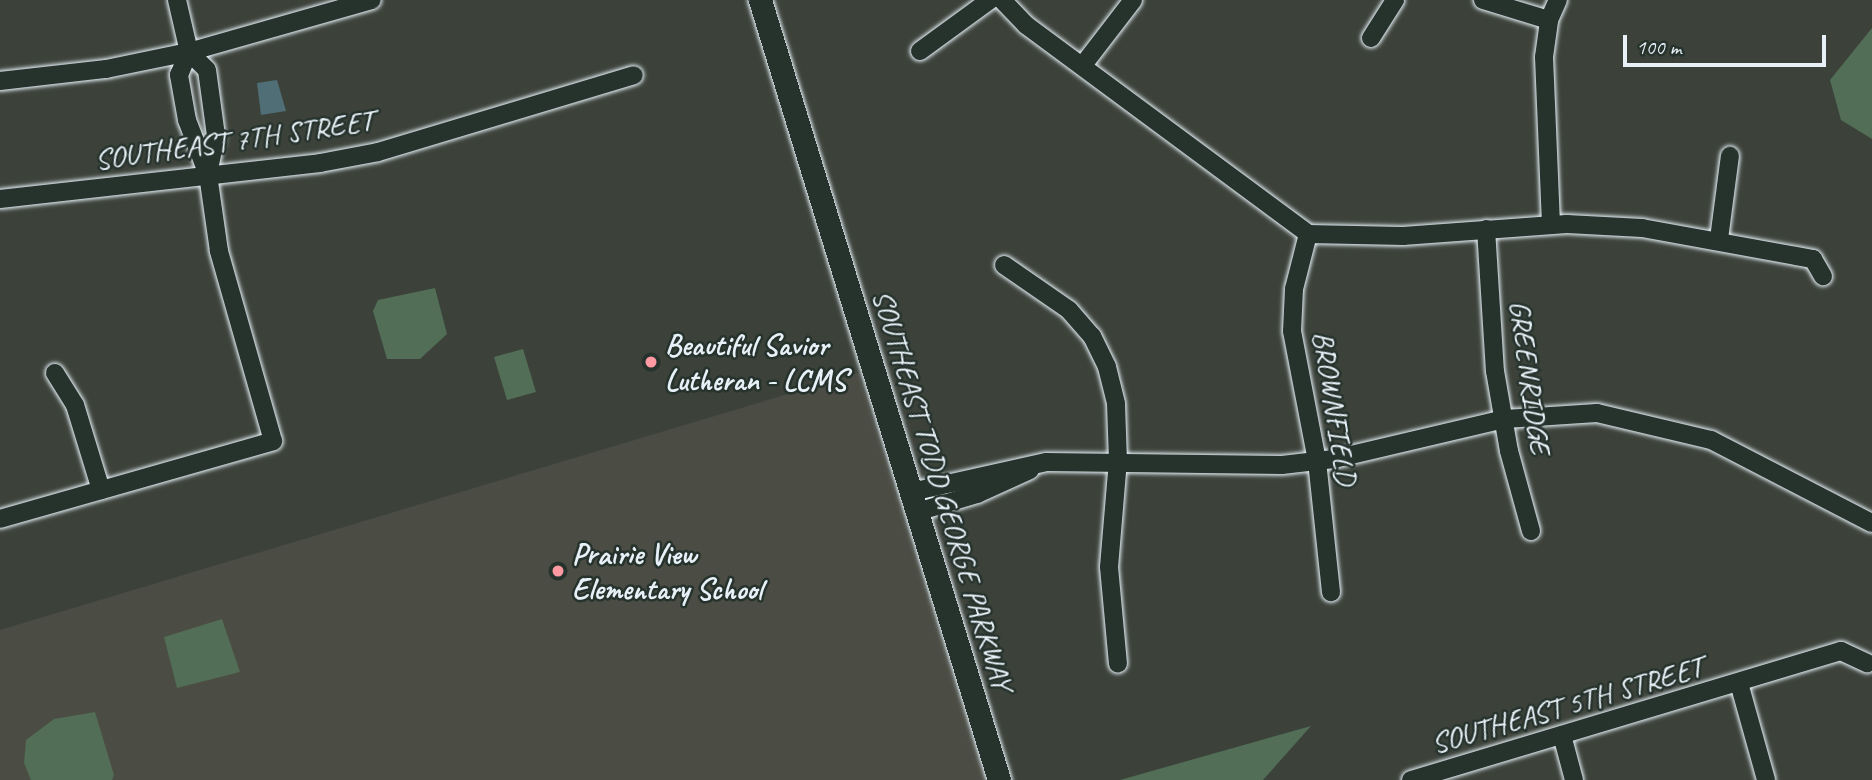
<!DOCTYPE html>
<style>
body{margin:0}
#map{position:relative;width:1872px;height:780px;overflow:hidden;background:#3c423a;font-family:Caveat,sans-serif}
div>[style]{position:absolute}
.built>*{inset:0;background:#4b4c43}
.green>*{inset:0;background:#526e56}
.water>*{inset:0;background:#4f6e76}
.roads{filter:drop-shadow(0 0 2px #e8f1f8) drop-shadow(0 0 2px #e8f1f8)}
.minor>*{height:18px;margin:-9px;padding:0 9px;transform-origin:9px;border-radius:9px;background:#26332d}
.major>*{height:23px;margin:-11.5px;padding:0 11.5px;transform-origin:11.5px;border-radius:11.5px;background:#26332d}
.dots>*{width:19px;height:19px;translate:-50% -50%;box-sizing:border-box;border:4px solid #26332d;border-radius:50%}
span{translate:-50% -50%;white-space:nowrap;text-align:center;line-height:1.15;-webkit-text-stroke:5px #26332d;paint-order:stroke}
.street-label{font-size:30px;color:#e8f1f8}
.poi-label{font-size:30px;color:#e8f1f8;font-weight:700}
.left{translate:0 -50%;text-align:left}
.scale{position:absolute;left:1623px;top:35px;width:203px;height:32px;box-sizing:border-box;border:4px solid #e8f1f8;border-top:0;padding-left:9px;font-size:21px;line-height:24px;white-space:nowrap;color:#e8f1f8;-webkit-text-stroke:5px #26332d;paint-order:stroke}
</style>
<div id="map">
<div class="built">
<div style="clip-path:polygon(858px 373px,984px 780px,0 780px,0 630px)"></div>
</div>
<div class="green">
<div style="clip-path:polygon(1872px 28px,1872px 139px,1841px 120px,1830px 80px)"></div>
<div style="clip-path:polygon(435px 288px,447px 334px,420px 359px,387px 359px,373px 311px,378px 300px)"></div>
<div style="clip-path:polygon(523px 349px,536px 392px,507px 400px,494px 357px)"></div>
<div style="clip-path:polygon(222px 619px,240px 672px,177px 688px,164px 637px)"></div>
<div style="clip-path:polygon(95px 712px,114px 775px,112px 780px,31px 780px,24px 763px,26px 740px,54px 719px)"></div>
<div style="clip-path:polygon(1311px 726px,1263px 780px,1120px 780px)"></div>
</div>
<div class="water">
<div style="clip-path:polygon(277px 80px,286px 111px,261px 115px,257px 83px)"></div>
</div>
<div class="roads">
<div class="minor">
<div style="left:177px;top:0;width:53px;rotate:77deg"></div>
<div style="left:189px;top:52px;width:25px;rotate:45deg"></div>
<div style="left:207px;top:70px;width:67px;rotate:82.2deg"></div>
<div style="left:216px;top:136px;width:40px;rotate:102deg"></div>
<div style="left:1002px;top:0;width:35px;rotate:46deg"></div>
<div style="left:1026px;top:25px;width:351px;rotate:36.5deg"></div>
<div style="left:1308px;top:234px;width:95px;rotate:1.2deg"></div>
<div style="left:1403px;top:236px;width:164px;rotate:-4.2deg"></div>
<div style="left:1567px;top:224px;width:75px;rotate:3.1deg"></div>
<div style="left:1642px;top:228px;width:174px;rotate:10.3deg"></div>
<div style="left:1813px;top:259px;width:20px;rotate:60deg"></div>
<div style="left:1483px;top:0;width:69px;rotate:16.9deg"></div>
<div style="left:1371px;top:38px;width:45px;rotate:-57.7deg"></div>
<div style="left:920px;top:51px;width:87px;rotate:-36.1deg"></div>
<div style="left:1083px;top:65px;width:82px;rotate:-52.4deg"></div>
<div style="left:0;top:81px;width:107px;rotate:-6.5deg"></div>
<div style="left:106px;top:69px;width:85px;rotate:-11.6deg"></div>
<div style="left:189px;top:52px;width:190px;rotate:-15.9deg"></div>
<div style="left:0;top:199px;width:322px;rotate:-6.4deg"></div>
<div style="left:320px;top:163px;width:59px;rotate:-10.7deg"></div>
<div style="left:378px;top:152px;width:267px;rotate:-16.7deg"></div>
<div style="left:1551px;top:224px;width:167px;rotate:-92.4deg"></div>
<div style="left:1544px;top:57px;width:37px;rotate:-82deg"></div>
<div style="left:1549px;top:20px;width:22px;rotate:-66deg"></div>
<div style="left:1486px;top:229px;width:142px;rotate:86.4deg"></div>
<div style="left:1495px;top:371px;width:81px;rotate:80.1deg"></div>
<div style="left:1509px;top:451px;width:83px;rotate:74.6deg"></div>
<div style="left:1308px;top:234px;width:57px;rotate:104.3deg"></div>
<div style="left:1294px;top:289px;width:42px;rotate:92.7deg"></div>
<div style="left:1292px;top:331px;width:132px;rotate:79.1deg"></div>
<div style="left:1317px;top:461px;width:132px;rotate:83.9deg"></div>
<div style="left:1719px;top:239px;width:84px;rotate:-82.5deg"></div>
<div style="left:1004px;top:265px;width:79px;rotate:34.7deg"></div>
<div style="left:1069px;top:310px;width:35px;rotate:49deg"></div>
<div style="left:1092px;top:336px;width:34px;rotate:64deg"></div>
<div style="left:1107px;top:367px;width:38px;rotate:76deg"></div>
<div style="left:1116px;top:404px;width:56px;rotate:88deg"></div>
<div style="left:1118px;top:460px;width:107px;rotate:94.8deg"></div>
<div style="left:1109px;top:567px;width:97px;rotate:84.7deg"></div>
<div style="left:55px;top:373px;width:38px;rotate:58deg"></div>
<div style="left:75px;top:405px;width:89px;rotate:73deg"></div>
<div style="left:911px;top:492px;width:138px;rotate:-12.5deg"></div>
<div style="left:1046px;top:462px;width:236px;rotate:0.7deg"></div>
<div style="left:1282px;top:465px;width:52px;rotate:-6.6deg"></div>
<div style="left:1334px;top:459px;width:176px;rotate:-13.2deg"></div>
<div style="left:1505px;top:419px;width:92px;rotate:-3.7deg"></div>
<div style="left:1597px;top:413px;width:117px;rotate:13.3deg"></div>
<div style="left:1711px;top:440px;width:181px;rotate:27.3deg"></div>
<div style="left:917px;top:512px;width:63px;rotate:-16.7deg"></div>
<div style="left:977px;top:494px;width:58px;rotate:-24.4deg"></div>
<div style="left:0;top:519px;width:284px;rotate:-15.9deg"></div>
<div style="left:273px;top:441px;width:198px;rotate:-105.9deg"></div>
<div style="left:219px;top:251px;width:77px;rotate:-98.2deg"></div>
<div style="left:208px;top:175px;width:59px;rotate:-110.9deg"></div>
<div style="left:187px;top:120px;width:46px;rotate:-100.1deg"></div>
<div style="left:179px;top:75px;width:25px;rotate:-67deg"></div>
<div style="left:1739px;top:683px;width:101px;rotate:74.4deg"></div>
<div style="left:1562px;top:735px;width:47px;rotate:75.1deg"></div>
<div style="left:1411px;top:780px;width:449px;rotate:-16.7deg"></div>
<div style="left:1841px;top:651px;width:29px;rotate:25deg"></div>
</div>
<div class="major">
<div style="left:760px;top:0;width:816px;rotate:72.96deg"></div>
</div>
</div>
<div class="dots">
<div style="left:651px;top:362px;background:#ff9aa2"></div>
<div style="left:558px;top:571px;background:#ff9aa2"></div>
</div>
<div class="street-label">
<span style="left:234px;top:140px;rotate:-8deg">SOUTHEAST 7TH STREET</span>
<span style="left:1530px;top:377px;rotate:82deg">GREENRIDGE</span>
<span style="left:1335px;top:408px;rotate:81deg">BROWNFIELD</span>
<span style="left:943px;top:490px;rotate:73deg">SOUTHEAST TODD GEORGE PARKWAY</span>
<span style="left:1567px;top:705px;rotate:-16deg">SOUTHEAST 5TH STREET</span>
</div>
<div class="poi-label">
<span class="left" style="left:665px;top:362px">Beautiful Savior<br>Lutheran - LCMS</span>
<span class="left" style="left:572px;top:571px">Prairie View<br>Elementary School</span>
</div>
<div class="scale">100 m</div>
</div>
